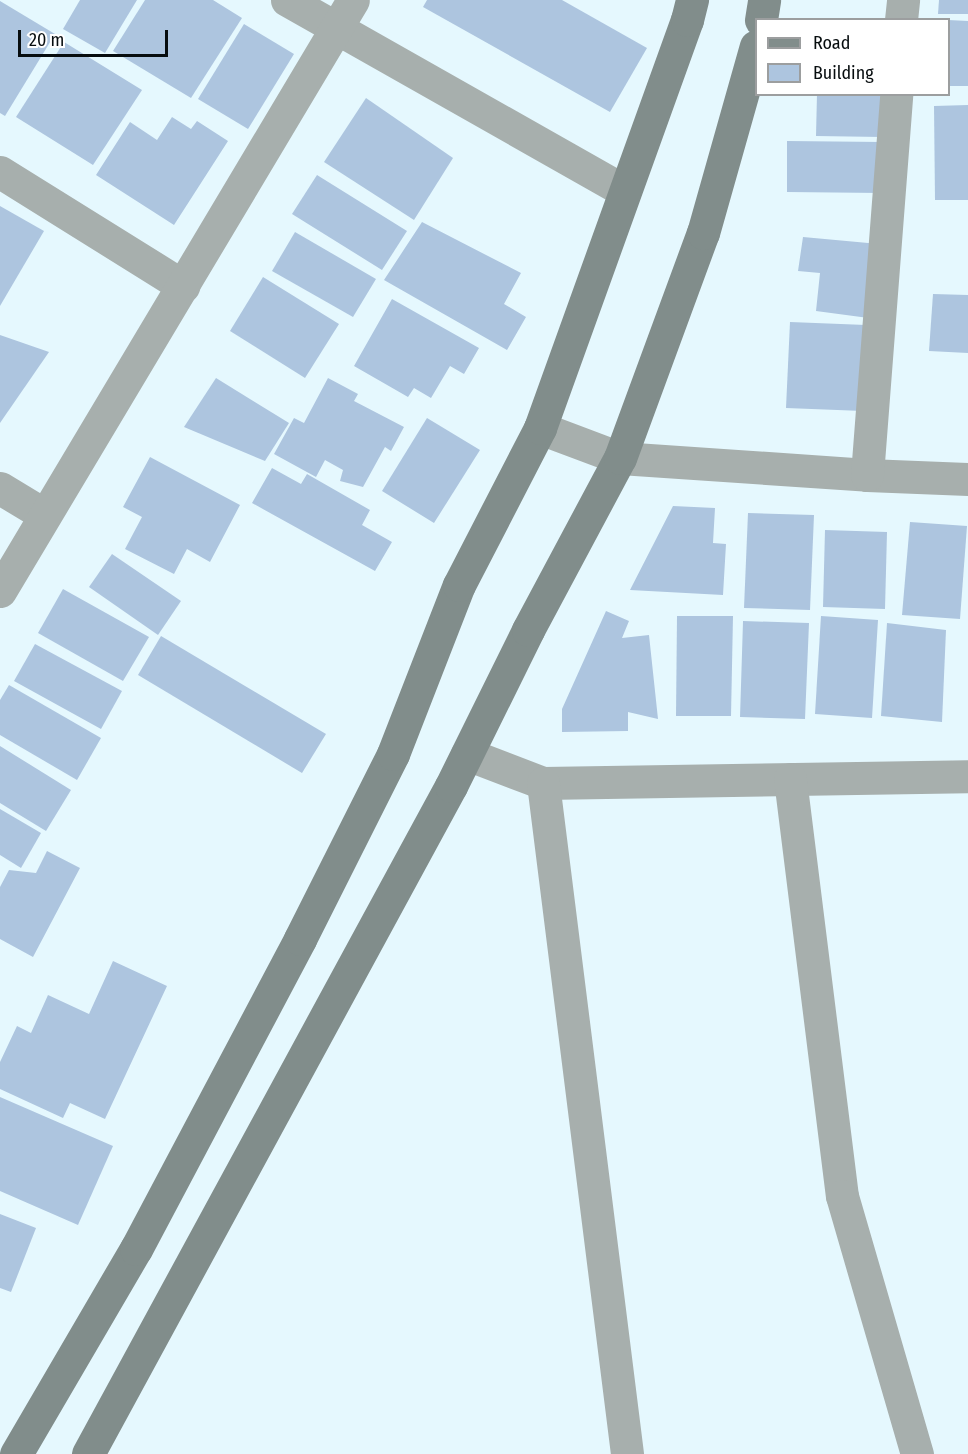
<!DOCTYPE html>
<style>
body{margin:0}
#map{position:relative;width:968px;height:1454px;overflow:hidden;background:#e5f8fe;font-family:"Fira Sans Condensed",sans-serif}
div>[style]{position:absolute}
.building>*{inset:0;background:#adc5df}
.minor>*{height:33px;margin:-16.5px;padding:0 16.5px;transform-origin:16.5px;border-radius:16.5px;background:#a7afad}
.secondary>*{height:33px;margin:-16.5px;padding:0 16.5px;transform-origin:16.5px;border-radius:16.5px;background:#818d8b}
span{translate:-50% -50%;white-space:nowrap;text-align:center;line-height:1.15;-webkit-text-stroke:4.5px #fff;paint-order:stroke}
.legend{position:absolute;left:755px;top:18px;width:195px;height:78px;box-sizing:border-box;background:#fff;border:2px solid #9c9e9f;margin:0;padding:8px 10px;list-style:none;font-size:18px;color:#070d0f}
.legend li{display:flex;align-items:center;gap:12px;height:30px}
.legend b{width:30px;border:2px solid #9c9e9f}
.scale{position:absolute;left:18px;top:30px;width:150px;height:27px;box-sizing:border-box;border:3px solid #070d0f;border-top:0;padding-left:8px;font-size:18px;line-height:21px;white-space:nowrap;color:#070d0f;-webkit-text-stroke:4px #fff;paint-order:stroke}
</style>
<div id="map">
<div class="building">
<div style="clip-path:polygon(80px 0,137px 0,105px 53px,63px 29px)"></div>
<div style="clip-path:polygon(145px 0,213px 0,242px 18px,191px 98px,113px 51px)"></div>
<div style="clip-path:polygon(427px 0,562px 0,647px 48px,610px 112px,423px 7px)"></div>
<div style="clip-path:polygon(939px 0,968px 0,968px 14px,938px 14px)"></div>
<div style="clip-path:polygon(0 1px,55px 34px,5px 116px,0 113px)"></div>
<div style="clip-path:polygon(948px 20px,968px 21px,968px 86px,948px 86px)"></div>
<div style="clip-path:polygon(244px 24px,294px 54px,248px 129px,198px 99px)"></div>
<div style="clip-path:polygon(64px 42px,142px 90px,93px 165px,16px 117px)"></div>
<div style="clip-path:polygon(817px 94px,883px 94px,882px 137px,816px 136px)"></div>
<div style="clip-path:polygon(366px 98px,453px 158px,414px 220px,324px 162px)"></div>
<div style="clip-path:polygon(968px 105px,968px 200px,935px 200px,934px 106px)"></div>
<div style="clip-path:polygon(172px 117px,191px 129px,197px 121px,228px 141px,174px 225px,96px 175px,130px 122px,157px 140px)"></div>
<div style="clip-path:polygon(787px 141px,882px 142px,881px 193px,787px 192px)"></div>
<div style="clip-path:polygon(317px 175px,407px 231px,382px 270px,292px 214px)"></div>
<div style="clip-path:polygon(0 206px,44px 231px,0 306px)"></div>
<div style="clip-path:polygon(422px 222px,521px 273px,504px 304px,526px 317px,507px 350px,384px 280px)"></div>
<div style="clip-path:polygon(295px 232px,376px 279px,353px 317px,272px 271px)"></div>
<div style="clip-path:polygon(803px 237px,879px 244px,876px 319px,816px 311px,820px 273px,798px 271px)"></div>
<div style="clip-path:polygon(263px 277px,339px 324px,305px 378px,230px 331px)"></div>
<div style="clip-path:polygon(933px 294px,968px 295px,968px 353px,929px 351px)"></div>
<div style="clip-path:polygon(392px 299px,479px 348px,464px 374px,450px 366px,431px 398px,414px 388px,408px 397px,354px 366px)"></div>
<div style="clip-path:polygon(790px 322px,866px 325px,863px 411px,786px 408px)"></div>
<div style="clip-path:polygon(0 335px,49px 352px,0 423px)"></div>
<div style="clip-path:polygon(216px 378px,289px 423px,265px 461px,184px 427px)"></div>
<div style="clip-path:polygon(328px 378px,358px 394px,354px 401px,404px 427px,391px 451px,385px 447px,363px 487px,340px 481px,343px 470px,325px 460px,316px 477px,274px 454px,294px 418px,304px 423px)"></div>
<div style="clip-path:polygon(427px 418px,480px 450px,434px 523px,382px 491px)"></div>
<div style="clip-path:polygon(150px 457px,240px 505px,210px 562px,187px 549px,174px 574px,125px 549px,142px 517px,123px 507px)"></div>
<div style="clip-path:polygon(272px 468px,301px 484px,307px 474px,370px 510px,362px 525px,392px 542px,375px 571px,252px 503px)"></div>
<div style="clip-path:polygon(673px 506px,715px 508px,713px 543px,726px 544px,723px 595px,630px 590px)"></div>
<div style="clip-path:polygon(748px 513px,814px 515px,810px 610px,744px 608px)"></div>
<div style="clip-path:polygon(910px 522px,967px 526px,960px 619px,902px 615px)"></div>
<div style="clip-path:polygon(825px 530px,887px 532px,885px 609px,823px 607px)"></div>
<div style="clip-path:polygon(112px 554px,181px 601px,158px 635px,89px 587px)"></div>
<div style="clip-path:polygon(63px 589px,149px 637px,123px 681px,38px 633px)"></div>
<div style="clip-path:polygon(606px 611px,629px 621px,622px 638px,649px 635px,658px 719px,628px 712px,628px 731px,562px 732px,562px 709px)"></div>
<div style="clip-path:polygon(677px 616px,733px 616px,731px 716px,676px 716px)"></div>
<div style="clip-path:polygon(821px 616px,878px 620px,872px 718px,815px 714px)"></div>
<div style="clip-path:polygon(743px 621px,809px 623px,805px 719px,740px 717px)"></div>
<div style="clip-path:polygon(887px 623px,946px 630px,942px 722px,881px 716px)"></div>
<div style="clip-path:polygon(161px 636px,326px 734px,302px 773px,138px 675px)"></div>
<div style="clip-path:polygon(35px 644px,122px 691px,101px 729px,14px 681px)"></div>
<div style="clip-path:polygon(9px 685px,101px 738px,77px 780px,0 735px,0 700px)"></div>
<div style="clip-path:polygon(0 746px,71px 790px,46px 831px,0 803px)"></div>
<div style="clip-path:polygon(0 809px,41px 833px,21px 868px,0 855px)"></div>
<div style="clip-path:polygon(47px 851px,80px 868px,33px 957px,0 939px,0 887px,9px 870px,36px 873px)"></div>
<div style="clip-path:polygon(113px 961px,167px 986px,105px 1119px,70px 1103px,63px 1118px,0 1089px,0 1062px,17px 1026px,31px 1033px,48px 995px,89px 1014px)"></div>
<div style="clip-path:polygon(0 1097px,113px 1146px,78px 1225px,0 1191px)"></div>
<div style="clip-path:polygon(0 1214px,36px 1228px,11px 1292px,0 1288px)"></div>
</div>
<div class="minor">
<div style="left:287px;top:0;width:388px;rotate:29.5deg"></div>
<div style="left:901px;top:20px;width:20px;rotate:-84deg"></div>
<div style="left:0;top:172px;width:216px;rotate:31.9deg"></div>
<div style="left:540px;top:428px;width:85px;rotate:20.6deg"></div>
<div style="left:620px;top:458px;width:248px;rotate:3.9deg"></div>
<div style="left:867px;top:475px;width:101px;rotate:2.3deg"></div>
<div style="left:867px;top:475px;width:382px;rotate:-85.6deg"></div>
<div style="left:0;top:488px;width:52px;rotate:31deg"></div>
<div style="left:0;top:591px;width:688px;rotate:-59.15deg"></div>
<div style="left:467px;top:754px;width:81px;rotate:20.9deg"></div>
<div style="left:543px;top:783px;width:425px;rotate:-0.9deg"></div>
<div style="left:790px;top:779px;width:420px;rotate:82.9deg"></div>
<div style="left:842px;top:1196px;width:269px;rotate:73.8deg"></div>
<div style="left:543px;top:783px;width:676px;rotate:82.86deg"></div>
</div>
<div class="secondary">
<div style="left:761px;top:20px;width:20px;rotate:-81deg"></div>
<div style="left:16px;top:1454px;width:238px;rotate:-59.7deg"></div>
<div style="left:136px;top:1249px;width:351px;rotate:-62.1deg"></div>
<div style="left:300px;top:939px;width:207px;rotate:-63.3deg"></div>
<div style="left:393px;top:754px;width:181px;rotate:-68.7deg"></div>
<div style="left:459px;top:585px;width:177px;rotate:-62.7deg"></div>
<div style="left:540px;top:428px;width:434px;rotate:-70.2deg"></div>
<div style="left:687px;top:20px;width:21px;rotate:-76deg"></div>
<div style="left:88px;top:1454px;width:760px;rotate:-61.48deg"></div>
<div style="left:451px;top:786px;width:174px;rotate:-63.7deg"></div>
<div style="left:528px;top:630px;width:195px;rotate:-61.9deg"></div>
<div style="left:620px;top:458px;width:240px;rotate:-69.8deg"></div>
<div style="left:703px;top:233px;width:194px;rotate:-74.2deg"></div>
</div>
<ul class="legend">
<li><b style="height:8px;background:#818d8b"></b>Road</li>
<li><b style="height:16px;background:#adc5df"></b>Building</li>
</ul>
<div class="scale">20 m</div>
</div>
